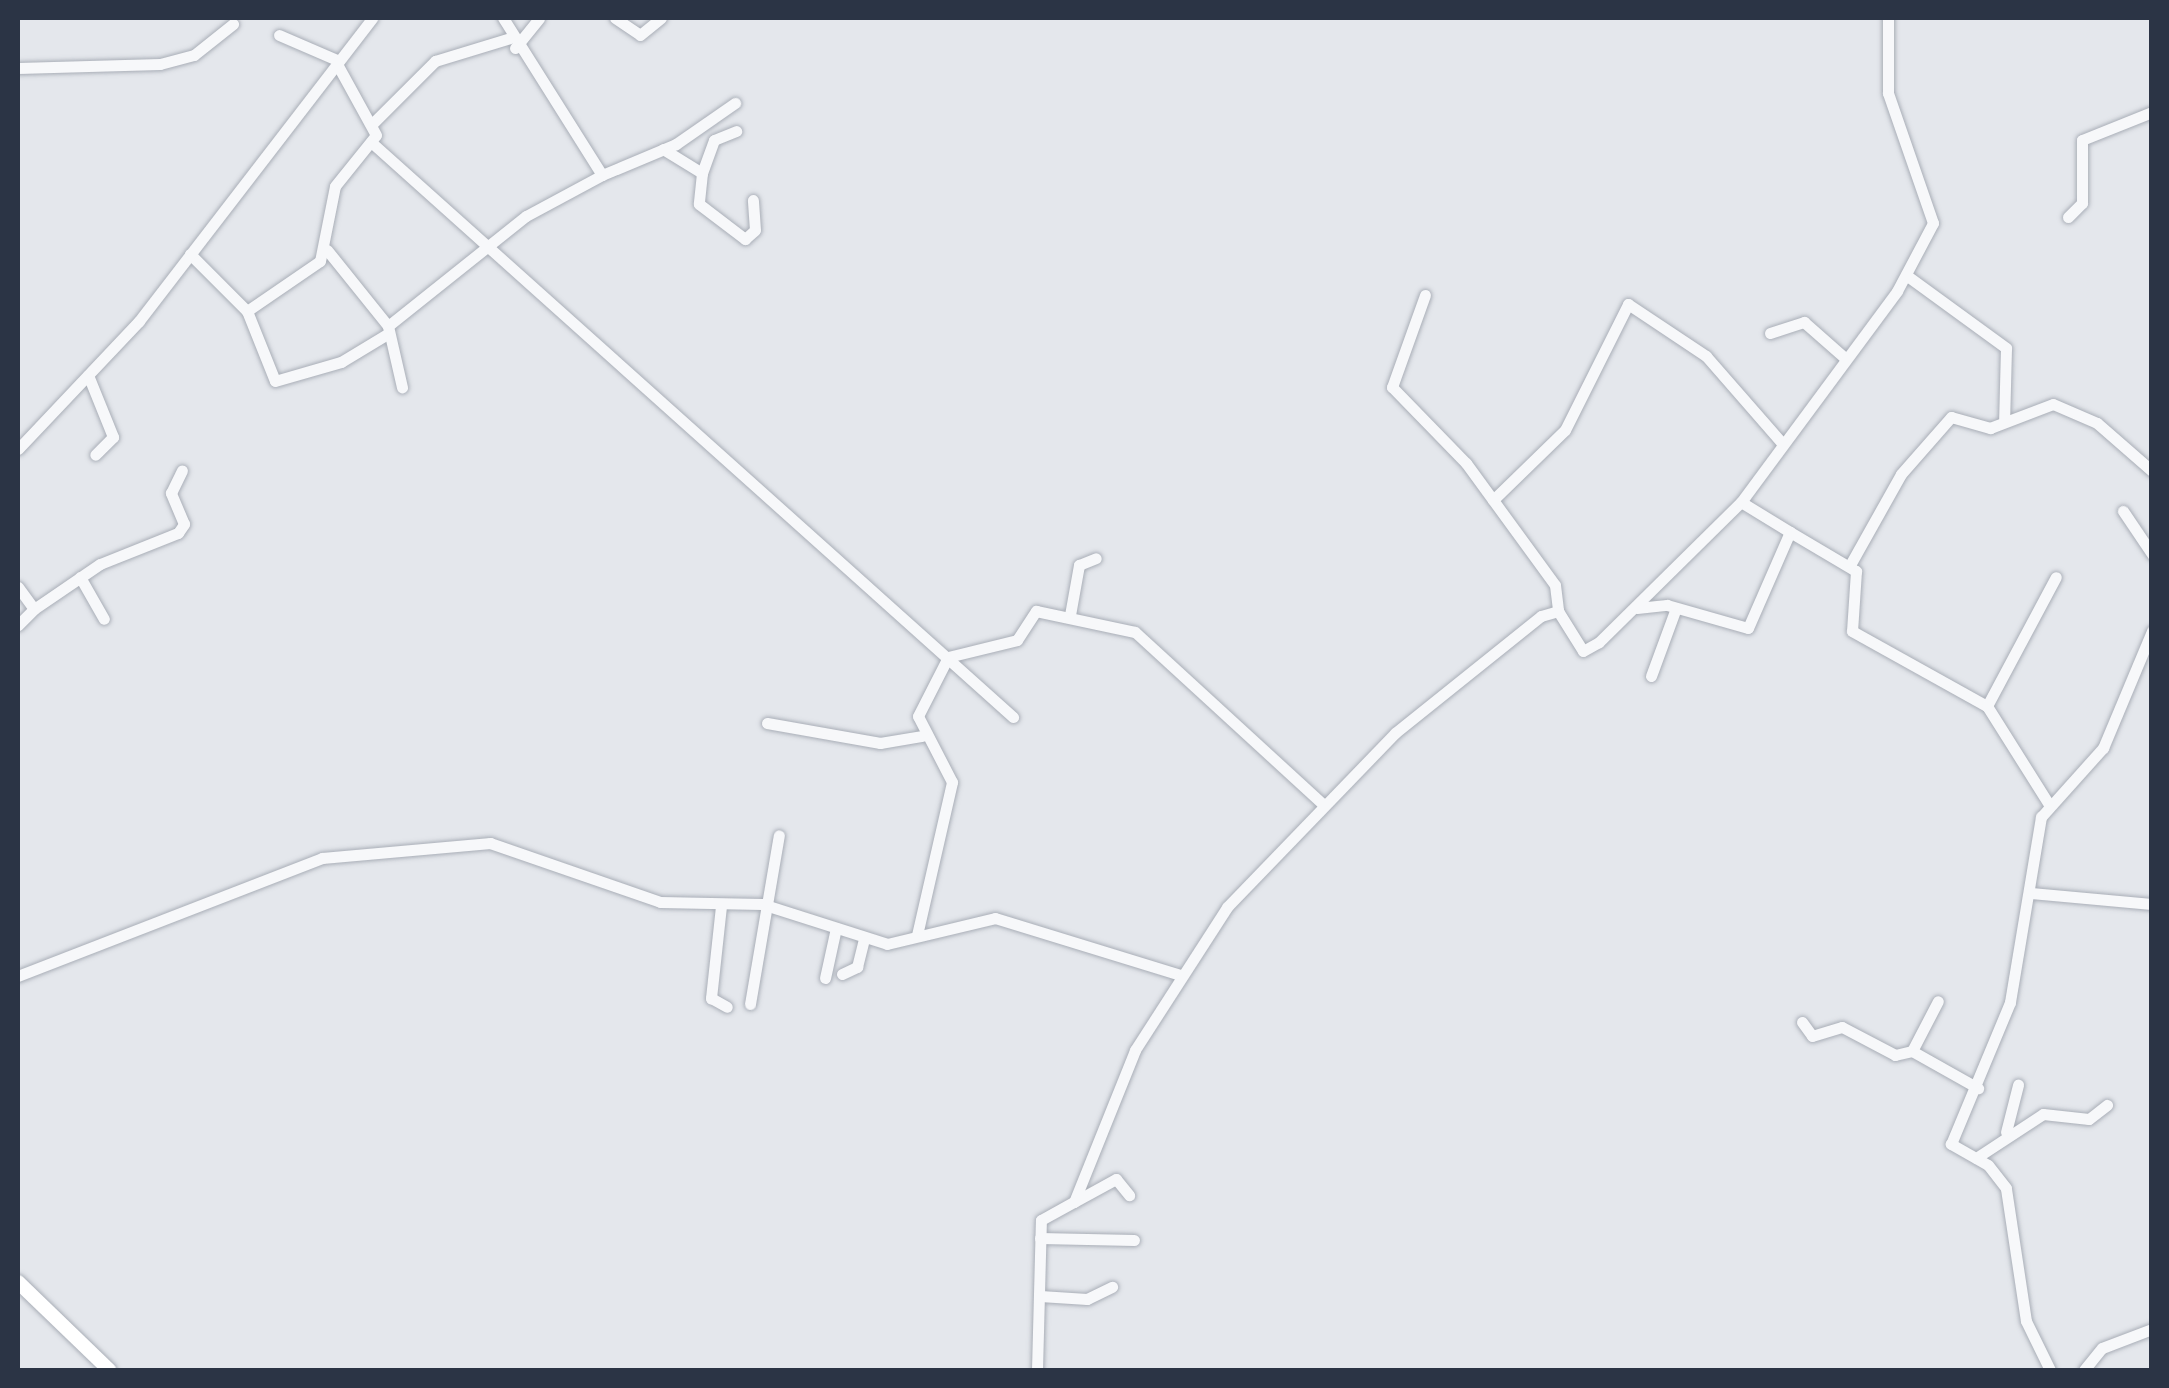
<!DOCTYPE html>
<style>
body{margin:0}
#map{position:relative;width:2169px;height:1388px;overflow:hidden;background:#e4e7ec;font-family:"Source Sans 3",sans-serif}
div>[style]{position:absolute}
.roads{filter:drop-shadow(0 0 2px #a9aeb7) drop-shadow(0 0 2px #a9aeb7)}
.minor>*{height:11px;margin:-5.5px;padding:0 5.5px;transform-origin:5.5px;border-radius:5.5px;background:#f7f8fa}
.major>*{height:14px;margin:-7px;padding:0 7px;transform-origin:7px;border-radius:7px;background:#fff}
span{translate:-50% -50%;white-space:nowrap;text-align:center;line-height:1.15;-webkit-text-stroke:8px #f4f6f9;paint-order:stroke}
.frame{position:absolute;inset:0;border:20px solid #2b3445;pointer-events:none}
</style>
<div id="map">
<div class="roads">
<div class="minor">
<div style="left:615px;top:18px;width:30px;rotate:34deg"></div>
<div style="left:640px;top:35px;width:27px;rotate:-39deg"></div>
<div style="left:279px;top:35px;width:65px;rotate:23.4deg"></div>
<div style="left:515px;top:48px;width:38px;rotate:-51deg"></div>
<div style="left:18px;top:68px;width:142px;rotate:-1.6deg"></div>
<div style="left:160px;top:64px;width:35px;rotate:-15deg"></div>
<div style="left:194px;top:55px;width:50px;rotate:-38.5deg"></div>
<div style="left:373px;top:123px;width:88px;rotate:-45deg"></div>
<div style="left:435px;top:61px;width:78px;rotate:-17deg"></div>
<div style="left:371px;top:142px;width:862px;rotate:41.85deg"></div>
<div style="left:663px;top:149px;width:46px;rotate:31.6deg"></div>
<div style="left:702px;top:173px;width:35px;rotate:-70deg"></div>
<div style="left:714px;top:140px;width:24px;rotate:-22deg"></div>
<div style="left:702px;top:173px;width:31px;rotate:96deg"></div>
<div style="left:699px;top:204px;width:58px;rotate:37.3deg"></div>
<div style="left:745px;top:239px;width:13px;rotate:-42deg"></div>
<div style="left:755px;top:230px;width:30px;rotate:-94deg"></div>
<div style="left:602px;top:175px;width:80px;rotate:-22.7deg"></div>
<div style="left:676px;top:144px;width:72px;rotate:-34.8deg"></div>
<div style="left:2068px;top:217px;width:20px;rotate:-45deg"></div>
<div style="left:2082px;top:203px;width:63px;rotate:-90deg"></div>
<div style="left:2082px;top:140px;width:75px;rotate:-21.8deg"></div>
<div style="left:327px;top:250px;width:97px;rotate:51.2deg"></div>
<div style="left:388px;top:326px;width:63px;rotate:77.1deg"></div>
<div style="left:190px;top:254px;width:81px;rotate:45deg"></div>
<div style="left:247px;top:311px;width:88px;rotate:-34.4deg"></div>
<div style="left:320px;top:261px;width:76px;rotate:-78.7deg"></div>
<div style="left:335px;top:186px;width:65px;rotate:-51.2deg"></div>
<div style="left:376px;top:135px;width:81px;rotate:-118.8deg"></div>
<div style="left:1906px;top:275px;width:124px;rotate:36.1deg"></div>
<div style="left:2006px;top:348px;width:74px;rotate:91.5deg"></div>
<div style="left:1425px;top:295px;width:98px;rotate:109.7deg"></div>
<div style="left:1392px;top:387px;width:106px;rotate:45.8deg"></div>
<div style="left:1466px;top:463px;width:151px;rotate:53.9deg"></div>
<div style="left:1555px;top:585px;width:26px;rotate:83deg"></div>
<div style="left:247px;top:311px;width:75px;rotate:68.2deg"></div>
<div style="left:275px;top:381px;width:69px;rotate:-16.1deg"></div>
<div style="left:341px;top:362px;width:56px;rotate:-31.1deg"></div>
<div style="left:388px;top:326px;width:176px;rotate:-38.6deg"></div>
<div style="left:526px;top:216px;width:86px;rotate:-28.3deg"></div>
<div style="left:602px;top:175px;width:186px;rotate:-122.2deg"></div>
<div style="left:1770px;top:333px;width:36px;rotate:-18deg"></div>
<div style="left:1804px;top:322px;width:55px;rotate:41.3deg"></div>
<div style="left:88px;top:375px;width:67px;rotate:68deg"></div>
<div style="left:113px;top:437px;width:25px;rotate:135deg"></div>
<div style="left:18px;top:449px;width:176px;rotate:-46.6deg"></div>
<div style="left:139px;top:321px;width:382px;rotate:-52.4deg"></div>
<div style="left:1493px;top:500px;width:100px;rotate:-44.2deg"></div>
<div style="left:1565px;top:430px;width:141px;rotate:-63.4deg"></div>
<div style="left:1628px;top:304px;width:94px;rotate:33.7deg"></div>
<div style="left:1706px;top:356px;width:116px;rotate:48.9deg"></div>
<div style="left:1741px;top:502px;width:57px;rotate:31.5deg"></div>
<div style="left:2123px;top:511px;width:52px;rotate:56deg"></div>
<div style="left:1850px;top:565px;width:104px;rotate:-60.7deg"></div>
<div style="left:1901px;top:474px;width:76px;rotate:-48.7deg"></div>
<div style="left:1951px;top:417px;width:41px;rotate:15.8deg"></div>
<div style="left:1990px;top:428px;width:67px;rotate:-20.9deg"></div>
<div style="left:2053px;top:404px;width:48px;rotate:23.4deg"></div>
<div style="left:2097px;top:423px;width:73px;rotate:41.1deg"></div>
<div style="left:80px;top:577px;width:48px;rotate:60.3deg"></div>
<div style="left:18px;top:587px;width:27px;rotate:54deg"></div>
<div style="left:34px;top:609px;width:80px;rotate:-34.3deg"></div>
<div style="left:100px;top:564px;width:84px;rotate:-21.7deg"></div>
<div style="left:178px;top:533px;width:11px;rotate:-56deg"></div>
<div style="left:184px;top:524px;width:34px;rotate:-113deg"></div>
<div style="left:171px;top:493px;width:25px;rotate:-64deg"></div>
<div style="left:1637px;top:608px;width:30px;rotate:-6deg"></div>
<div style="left:1667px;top:605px;width:84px;rotate:15.9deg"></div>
<div style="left:1748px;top:628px;width:105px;rotate:-66.4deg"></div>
<div style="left:1790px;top:532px;width:77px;rotate:30.6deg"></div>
<div style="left:1856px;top:571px;width:60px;rotate:93.8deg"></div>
<div style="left:1852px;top:631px;width:154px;rotate:29.1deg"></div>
<div style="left:1987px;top:706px;width:115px;rotate:57.8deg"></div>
<div style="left:1070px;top:615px;width:51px;rotate:-79.8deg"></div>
<div style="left:1079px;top:565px;width:18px;rotate:-22deg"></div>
<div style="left:18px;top:625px;width:23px;rotate:-45deg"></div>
<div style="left:1651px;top:676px;width:72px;rotate:-69.8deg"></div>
<div style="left:1987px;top:706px;width:146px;rotate:-61.9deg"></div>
<div style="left:767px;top:723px;width:115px;rotate:10deg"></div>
<div style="left:880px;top:743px;width:43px;rotate:-9.5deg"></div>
<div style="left:2031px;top:893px;width:121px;rotate:5.2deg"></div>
<div style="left:721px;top:906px;width:93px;rotate:96.2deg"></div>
<div style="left:711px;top:998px;width:18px;rotate:29deg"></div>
<div style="left:917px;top:935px;width:157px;rotate:-77.1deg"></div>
<div style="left:952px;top:782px;width:74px;rotate:-117.3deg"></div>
<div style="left:918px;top:716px;width:66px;rotate:-63deg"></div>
<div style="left:948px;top:657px;width:71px;rotate:-13.8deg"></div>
<div style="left:1017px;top:640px;width:35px;rotate:-57deg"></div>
<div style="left:1036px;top:611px;width:101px;rotate:12deg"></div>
<div style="left:1135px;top:632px;width:255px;rotate:42.5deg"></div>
<div style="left:842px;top:974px;width:17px;rotate:-25deg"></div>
<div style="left:857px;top:967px;width:30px;rotate:-76deg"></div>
<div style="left:18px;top:976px;width:326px;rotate:-21.2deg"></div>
<div style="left:322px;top:858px;width:169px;rotate:-5.1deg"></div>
<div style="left:490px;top:843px;width:180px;rotate:19.1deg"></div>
<div style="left:660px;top:902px;width:102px;rotate:1.1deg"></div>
<div style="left:762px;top:904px;width:131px;rotate:17.7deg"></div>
<div style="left:887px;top:944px;width:111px;rotate:-13.5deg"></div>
<div style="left:995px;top:918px;width:194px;rotate:17.1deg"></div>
<div style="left:825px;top:978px;width:51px;rotate:-77.6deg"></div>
<div style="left:750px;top:1004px;width:171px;rotate:-80.3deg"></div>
<div style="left:1802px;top:1022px;width:17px;rotate:54deg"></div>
<div style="left:1812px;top:1036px;width:31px;rotate:-17deg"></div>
<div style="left:1842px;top:1027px;width:60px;rotate:27.8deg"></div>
<div style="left:1895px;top:1055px;width:17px;rotate:-13deg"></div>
<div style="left:1912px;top:1051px;width:76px;rotate:29.3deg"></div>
<div style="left:1912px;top:1051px;width:56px;rotate:-62.5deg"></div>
<div style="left:2006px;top:1132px;width:49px;rotate:-75.7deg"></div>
<div style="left:1976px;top:1158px;width:80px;rotate:-33.3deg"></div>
<div style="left:2043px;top:1114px;width:46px;rotate:6.2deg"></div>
<div style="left:2089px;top:1119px;width:23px;rotate:-38deg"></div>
<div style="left:1074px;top:1202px;width:48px;rotate:-28.7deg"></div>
<div style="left:1116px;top:1179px;width:21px;rotate:51deg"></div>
<div style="left:1040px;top:1238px;width:94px;rotate:1.2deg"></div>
<div style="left:1040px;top:1296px;width:47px;rotate:3.7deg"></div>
<div style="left:1087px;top:1299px;width:28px;rotate:-26deg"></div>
<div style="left:1037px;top:1370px;width:150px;rotate:-88.5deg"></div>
<div style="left:1041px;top:1220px;width:38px;rotate:-29deg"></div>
<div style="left:1074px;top:1202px;width:164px;rotate:-68.1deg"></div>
<div style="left:1135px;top:1050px;width:170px;rotate:-57.2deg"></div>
<div style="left:1227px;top:907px;width:242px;rotate:-46deg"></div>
<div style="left:1395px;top:733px;width:187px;rotate:-38.7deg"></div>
<div style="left:1541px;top:616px;width:18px;rotate:-16deg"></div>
<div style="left:1558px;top:611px;width:47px;rotate:58deg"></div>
<div style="left:1583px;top:651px;width:18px;rotate:-29deg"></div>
<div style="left:1599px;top:642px;width:199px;rotate:-44.6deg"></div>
<div style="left:1741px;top:502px;width:262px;rotate:-53.5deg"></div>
<div style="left:1897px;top:291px;width:77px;rotate:-62.1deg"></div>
<div style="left:1933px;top:223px;width:138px;rotate:-109.1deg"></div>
<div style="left:1888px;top:93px;width:75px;rotate:-90deg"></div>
<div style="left:2050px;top:1370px;width:55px;rotate:-116.1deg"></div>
<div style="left:2026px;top:1321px;width:134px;rotate:-98.6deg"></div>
<div style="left:2006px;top:1188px;width:29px;rotate:-128deg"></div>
<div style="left:1988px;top:1165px;width:43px;rotate:-150.4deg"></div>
<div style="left:1951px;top:1144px;width:154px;rotate:-67.4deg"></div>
<div style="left:2010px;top:1002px;width:188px;rotate:-80.5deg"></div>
<div style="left:2041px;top:817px;width:93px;rotate:-48.1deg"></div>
<div style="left:2103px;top:748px;width:127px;rotate:-67.3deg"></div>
<div style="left:2084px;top:1370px;width:28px;rotate:-51deg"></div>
<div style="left:2102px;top:1348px;width:53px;rotate:-20.8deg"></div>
</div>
<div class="major">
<div style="left:18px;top:1282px;width:127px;rotate:44deg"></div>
</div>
</div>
<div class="frame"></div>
</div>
